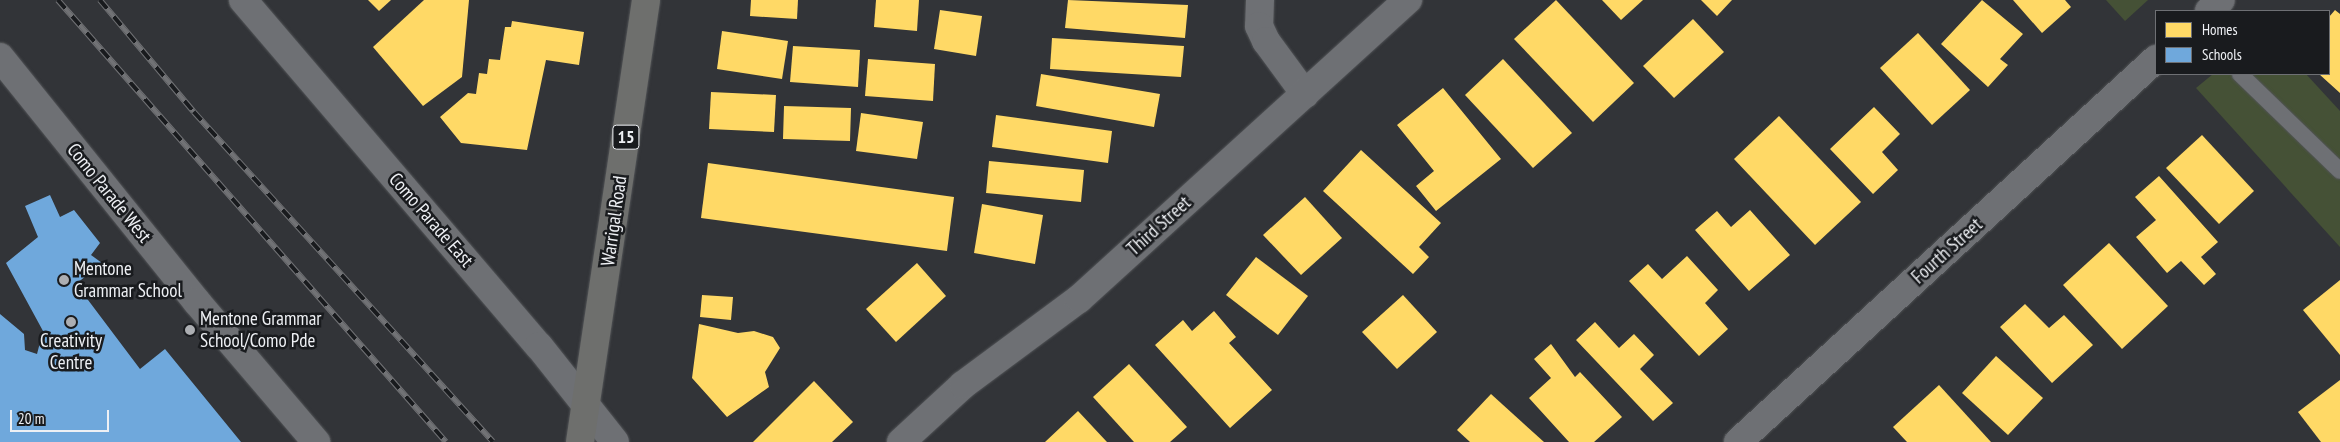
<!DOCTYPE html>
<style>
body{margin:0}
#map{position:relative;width:2340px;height:442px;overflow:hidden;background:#323438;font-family:"PT Sans Narrow",sans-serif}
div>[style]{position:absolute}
.green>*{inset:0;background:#455136}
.homes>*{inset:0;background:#ffd966}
.schools>*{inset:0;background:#6fa8dc}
.roads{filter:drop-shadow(0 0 1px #515356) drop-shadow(0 0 1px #515356)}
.service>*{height:16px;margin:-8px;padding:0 8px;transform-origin:8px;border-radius:8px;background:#6e7074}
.minor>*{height:28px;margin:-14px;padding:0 14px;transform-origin:14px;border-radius:14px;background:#6e7074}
.tertiary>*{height:28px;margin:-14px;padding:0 14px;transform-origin:14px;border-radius:14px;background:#6e7074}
.primary>*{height:28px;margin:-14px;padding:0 14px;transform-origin:14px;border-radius:14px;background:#6e6f6d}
.rail>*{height:5.5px;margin-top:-2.75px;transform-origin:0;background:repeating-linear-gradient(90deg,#191b1e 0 11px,#717275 0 22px);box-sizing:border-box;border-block:1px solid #717275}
.dots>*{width:14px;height:14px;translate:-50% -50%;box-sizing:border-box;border:2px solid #191b1e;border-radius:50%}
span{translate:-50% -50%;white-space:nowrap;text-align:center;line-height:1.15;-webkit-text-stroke:5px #191b1e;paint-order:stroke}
.shield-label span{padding:1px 4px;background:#191b1e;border:1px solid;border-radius:4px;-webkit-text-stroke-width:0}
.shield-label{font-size:18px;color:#eef0f4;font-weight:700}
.street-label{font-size:19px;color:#eef0f4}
.poi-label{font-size:19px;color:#eef0f4}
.left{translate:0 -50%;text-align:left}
.legend{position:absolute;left:2155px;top:10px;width:175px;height:65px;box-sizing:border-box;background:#191b1e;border:1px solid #6e7074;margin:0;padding:6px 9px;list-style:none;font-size:15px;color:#eef0f4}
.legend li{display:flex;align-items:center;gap:10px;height:25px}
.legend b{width:25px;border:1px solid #6e7074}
.scale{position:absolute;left:10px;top:410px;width:99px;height:22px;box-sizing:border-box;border:2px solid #eef0f4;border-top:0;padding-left:6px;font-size:15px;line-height:18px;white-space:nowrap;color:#eef0f4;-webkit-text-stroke:4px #191b1e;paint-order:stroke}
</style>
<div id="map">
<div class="green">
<div style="clip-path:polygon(2106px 0,2148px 0,2125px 21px)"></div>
<div style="clip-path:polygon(2213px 74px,2306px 74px,2340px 111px,2340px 247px,2196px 88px)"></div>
</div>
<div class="homes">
<div style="clip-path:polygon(368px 0,391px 0,379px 11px)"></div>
<div style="clip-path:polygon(424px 0,469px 0,462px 77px,423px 106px,373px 47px)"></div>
<div style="clip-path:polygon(751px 0,798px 0,797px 19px,750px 16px)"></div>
<div style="clip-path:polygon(876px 0,919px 0,917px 31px,874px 27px)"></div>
<div style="clip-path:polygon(1068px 0,1188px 5px,1185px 38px,1065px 28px)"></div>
<div style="clip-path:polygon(1556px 0,1634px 83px,1593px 122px,1514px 39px)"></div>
<div style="clip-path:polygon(1602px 0,1643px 0,1621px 20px)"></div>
<div style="clip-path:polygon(1701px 0,1732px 0,1717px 16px)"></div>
<div style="clip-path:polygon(1982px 0,2023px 34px,2000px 59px,2008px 65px,1988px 87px,1941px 44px)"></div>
<div style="clip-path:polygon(2013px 0,2065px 0,2071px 7px,2042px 33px)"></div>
<div style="clip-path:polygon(940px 10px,982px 16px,976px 56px,934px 49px)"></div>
<div style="clip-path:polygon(2335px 10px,2340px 14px,2340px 93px,2319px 74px,2329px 74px,2329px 17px)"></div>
<div style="clip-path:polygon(1693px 19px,1724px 52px,1674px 98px,1643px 66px)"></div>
<div style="clip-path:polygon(512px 21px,584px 32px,579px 65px,546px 60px,527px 150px,461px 143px,440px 117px,468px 93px,476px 94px,479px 73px,487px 74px,489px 59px,500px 60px,505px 27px,511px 27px)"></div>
<div style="clip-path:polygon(722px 31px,788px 41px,782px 79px,717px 69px)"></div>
<div style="clip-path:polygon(1918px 33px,1970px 90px,1932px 125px,1880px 68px)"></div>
<div style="clip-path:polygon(1052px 38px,1184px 46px,1181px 77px,1050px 69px)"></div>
<div style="clip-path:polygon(793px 46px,860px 50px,858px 87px,790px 82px)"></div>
<div style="clip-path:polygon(868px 59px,935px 64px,933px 101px,865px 96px)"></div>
<div style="clip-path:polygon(1503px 59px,1572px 133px,1533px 168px,1465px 95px)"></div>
<div style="clip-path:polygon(1041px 74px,1160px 94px,1154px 127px,1036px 106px)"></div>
<div style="clip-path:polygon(1443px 88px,1501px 159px,1436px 211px,1416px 186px,1434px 171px,1397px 125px)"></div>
<div style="clip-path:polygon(711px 92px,776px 95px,774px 132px,709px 129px)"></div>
<div style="clip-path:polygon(784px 106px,851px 108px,850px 141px,783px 139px)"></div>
<div style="clip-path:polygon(1874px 107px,1900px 134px,1882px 152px,1898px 170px,1873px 194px,1830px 149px)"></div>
<div style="clip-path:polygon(861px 113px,923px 122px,917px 159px,856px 151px)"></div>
<div style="clip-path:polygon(996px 115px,1112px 131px,1108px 163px,992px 147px)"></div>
<div style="clip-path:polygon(1779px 116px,1861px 202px,1815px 245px,1734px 159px)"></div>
<div style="clip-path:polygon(2202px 135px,2254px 191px,2219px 224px,2166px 168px)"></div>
<div style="clip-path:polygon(1361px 150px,1441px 223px,1419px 247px,1429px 257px,1413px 274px,1323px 191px)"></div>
<div style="clip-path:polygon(989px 161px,1084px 170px,1081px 202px,986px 193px)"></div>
<div style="clip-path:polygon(708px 163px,954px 197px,947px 251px,701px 218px)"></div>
<div style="clip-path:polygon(2159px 176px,2218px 242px,2201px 257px,2216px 274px,2204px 285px,2181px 261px,2167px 273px,2136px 237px,2156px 220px,2135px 197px)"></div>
<div style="clip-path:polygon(1305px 197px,1342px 238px,1301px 275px,1263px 235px)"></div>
<div style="clip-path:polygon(982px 204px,1043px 215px,1035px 264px,974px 253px)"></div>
<div style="clip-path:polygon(1750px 210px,1790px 255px,1749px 291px,1695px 230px,1717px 211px,1731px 227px)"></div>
<div style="clip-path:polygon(2109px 243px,2168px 306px,2122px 349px,2063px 285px)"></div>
<div style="clip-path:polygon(1687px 256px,1718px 290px,1705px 303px,1728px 329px,1699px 356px,1629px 281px,1648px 264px,1662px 279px)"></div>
<div style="clip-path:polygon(1256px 257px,1308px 296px,1278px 335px,1226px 295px)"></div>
<div style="clip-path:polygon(917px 263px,946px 296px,896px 342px,866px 309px)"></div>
<div style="clip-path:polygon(2340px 280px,2340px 355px,2303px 310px)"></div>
<div style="clip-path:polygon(702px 295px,733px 297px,731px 320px,700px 317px)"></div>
<div style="clip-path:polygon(1403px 295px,1437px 332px,1397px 369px,1362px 332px)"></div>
<div style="clip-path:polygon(2025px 304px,2049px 328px,2064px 315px,2093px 345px,2052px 383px,2000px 327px)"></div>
<div style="clip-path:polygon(1214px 311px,1236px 337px,1229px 343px,1272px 390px,1230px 428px,1155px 345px,1183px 320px,1192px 331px)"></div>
<div style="clip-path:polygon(1595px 322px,1619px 348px,1634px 334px,1654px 355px,1640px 369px,1673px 403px,1653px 421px,1576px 340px)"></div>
<div style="clip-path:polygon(699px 324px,738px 333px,754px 331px,773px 337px,780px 348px,765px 372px,769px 387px,727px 417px,692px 378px)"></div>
<div style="clip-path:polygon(1551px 344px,1575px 377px,1580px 372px,1622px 417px,1594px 442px,1569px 442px,1529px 398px,1551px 378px,1534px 359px)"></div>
<div style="clip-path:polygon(1996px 356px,2043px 398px,2008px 435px,1962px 393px)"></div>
<div style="clip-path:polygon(1129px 364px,1187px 427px,1170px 442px,1134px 442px,1093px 397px)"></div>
<div style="clip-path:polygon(2340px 380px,2340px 442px,2321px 442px,2298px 412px)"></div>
<div style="clip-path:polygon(814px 381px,853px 422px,832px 442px,753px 442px)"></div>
<div style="clip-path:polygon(1939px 385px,1991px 442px,1907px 442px,1893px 427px)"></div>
<div style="clip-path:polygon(1491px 394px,1544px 442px,1470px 442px,1457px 430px)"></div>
<div style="clip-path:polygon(1078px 411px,1107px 442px,1045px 442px)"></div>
</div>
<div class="schools">
<div style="clip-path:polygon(50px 195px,60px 217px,74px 210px,100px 243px,91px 255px,102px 263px,76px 284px,140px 369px,165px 349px,241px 442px,0 442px,0 314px,24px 334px,25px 350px,37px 354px,43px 331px,6px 263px,38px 237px,25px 206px)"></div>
</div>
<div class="roads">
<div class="service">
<div style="left:2240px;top:74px;width:139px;rotate:44.1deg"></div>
</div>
<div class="minor">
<div style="left:1260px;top:0;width:26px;rotate:92deg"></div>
<div style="left:1259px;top:26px;width:17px;rotate:65deg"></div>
<div style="left:1266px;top:41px;width:66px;rotate:53.7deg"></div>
<div style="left:2209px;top:11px;width:16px;rotate:-43deg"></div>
<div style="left:901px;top:442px;width:84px;rotate:-42.6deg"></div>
<div style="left:963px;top:385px;width:144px;rotate:-36.6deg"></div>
<div style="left:1079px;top:299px;width:445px;rotate:-42.3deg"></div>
<div style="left:1738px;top:442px;width:567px;rotate:-42.5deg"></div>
</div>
<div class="tertiary">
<div style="left:243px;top:0;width:455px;rotate:49.5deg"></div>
<div style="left:539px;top:346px;width:122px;rotate:51.6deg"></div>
<div style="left:0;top:57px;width:314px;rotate:51.2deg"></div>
<div style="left:197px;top:302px;width:184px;rotate:49.6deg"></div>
</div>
<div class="primary">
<div style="left:580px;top:442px;width:447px;rotate:-81.5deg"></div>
</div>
</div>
<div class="rail">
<div style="left:58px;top:0;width:588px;rotate:48.72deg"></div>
<div style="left:100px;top:0;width:146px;rotate:50deg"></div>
<div style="left:194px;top:112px;width:445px;rotate:47.8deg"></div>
</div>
<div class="dots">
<div style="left:64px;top:280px;background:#acaeb2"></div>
<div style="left:71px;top:322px;background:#acaeb2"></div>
<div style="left:190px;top:330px;background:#acaeb2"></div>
</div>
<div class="shield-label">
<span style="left:626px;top:137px">15</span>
</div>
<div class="street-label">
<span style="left:109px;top:193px;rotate:51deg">Como Parade West</span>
<span style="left:431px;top:220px;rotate:49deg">Como Parade East</span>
<span style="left:614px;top:221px;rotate:-82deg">Warrigal Road</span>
<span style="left:1159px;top:226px;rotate:-42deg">Third Street</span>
<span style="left:1947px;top:251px;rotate:-42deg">Fourth Street</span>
</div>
<div class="poi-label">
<span class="left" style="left:74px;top:280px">Mentone<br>Grammar School</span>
<span class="left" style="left:200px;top:330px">Mentone Grammar<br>School/Como Pde</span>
<span style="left:71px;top:352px">Creativity<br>Centre</span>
</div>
<ul class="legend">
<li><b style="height:14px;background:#ffd966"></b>Homes</li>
<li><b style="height:14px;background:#6fa8dc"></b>Schools</li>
</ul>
<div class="scale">20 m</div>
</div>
